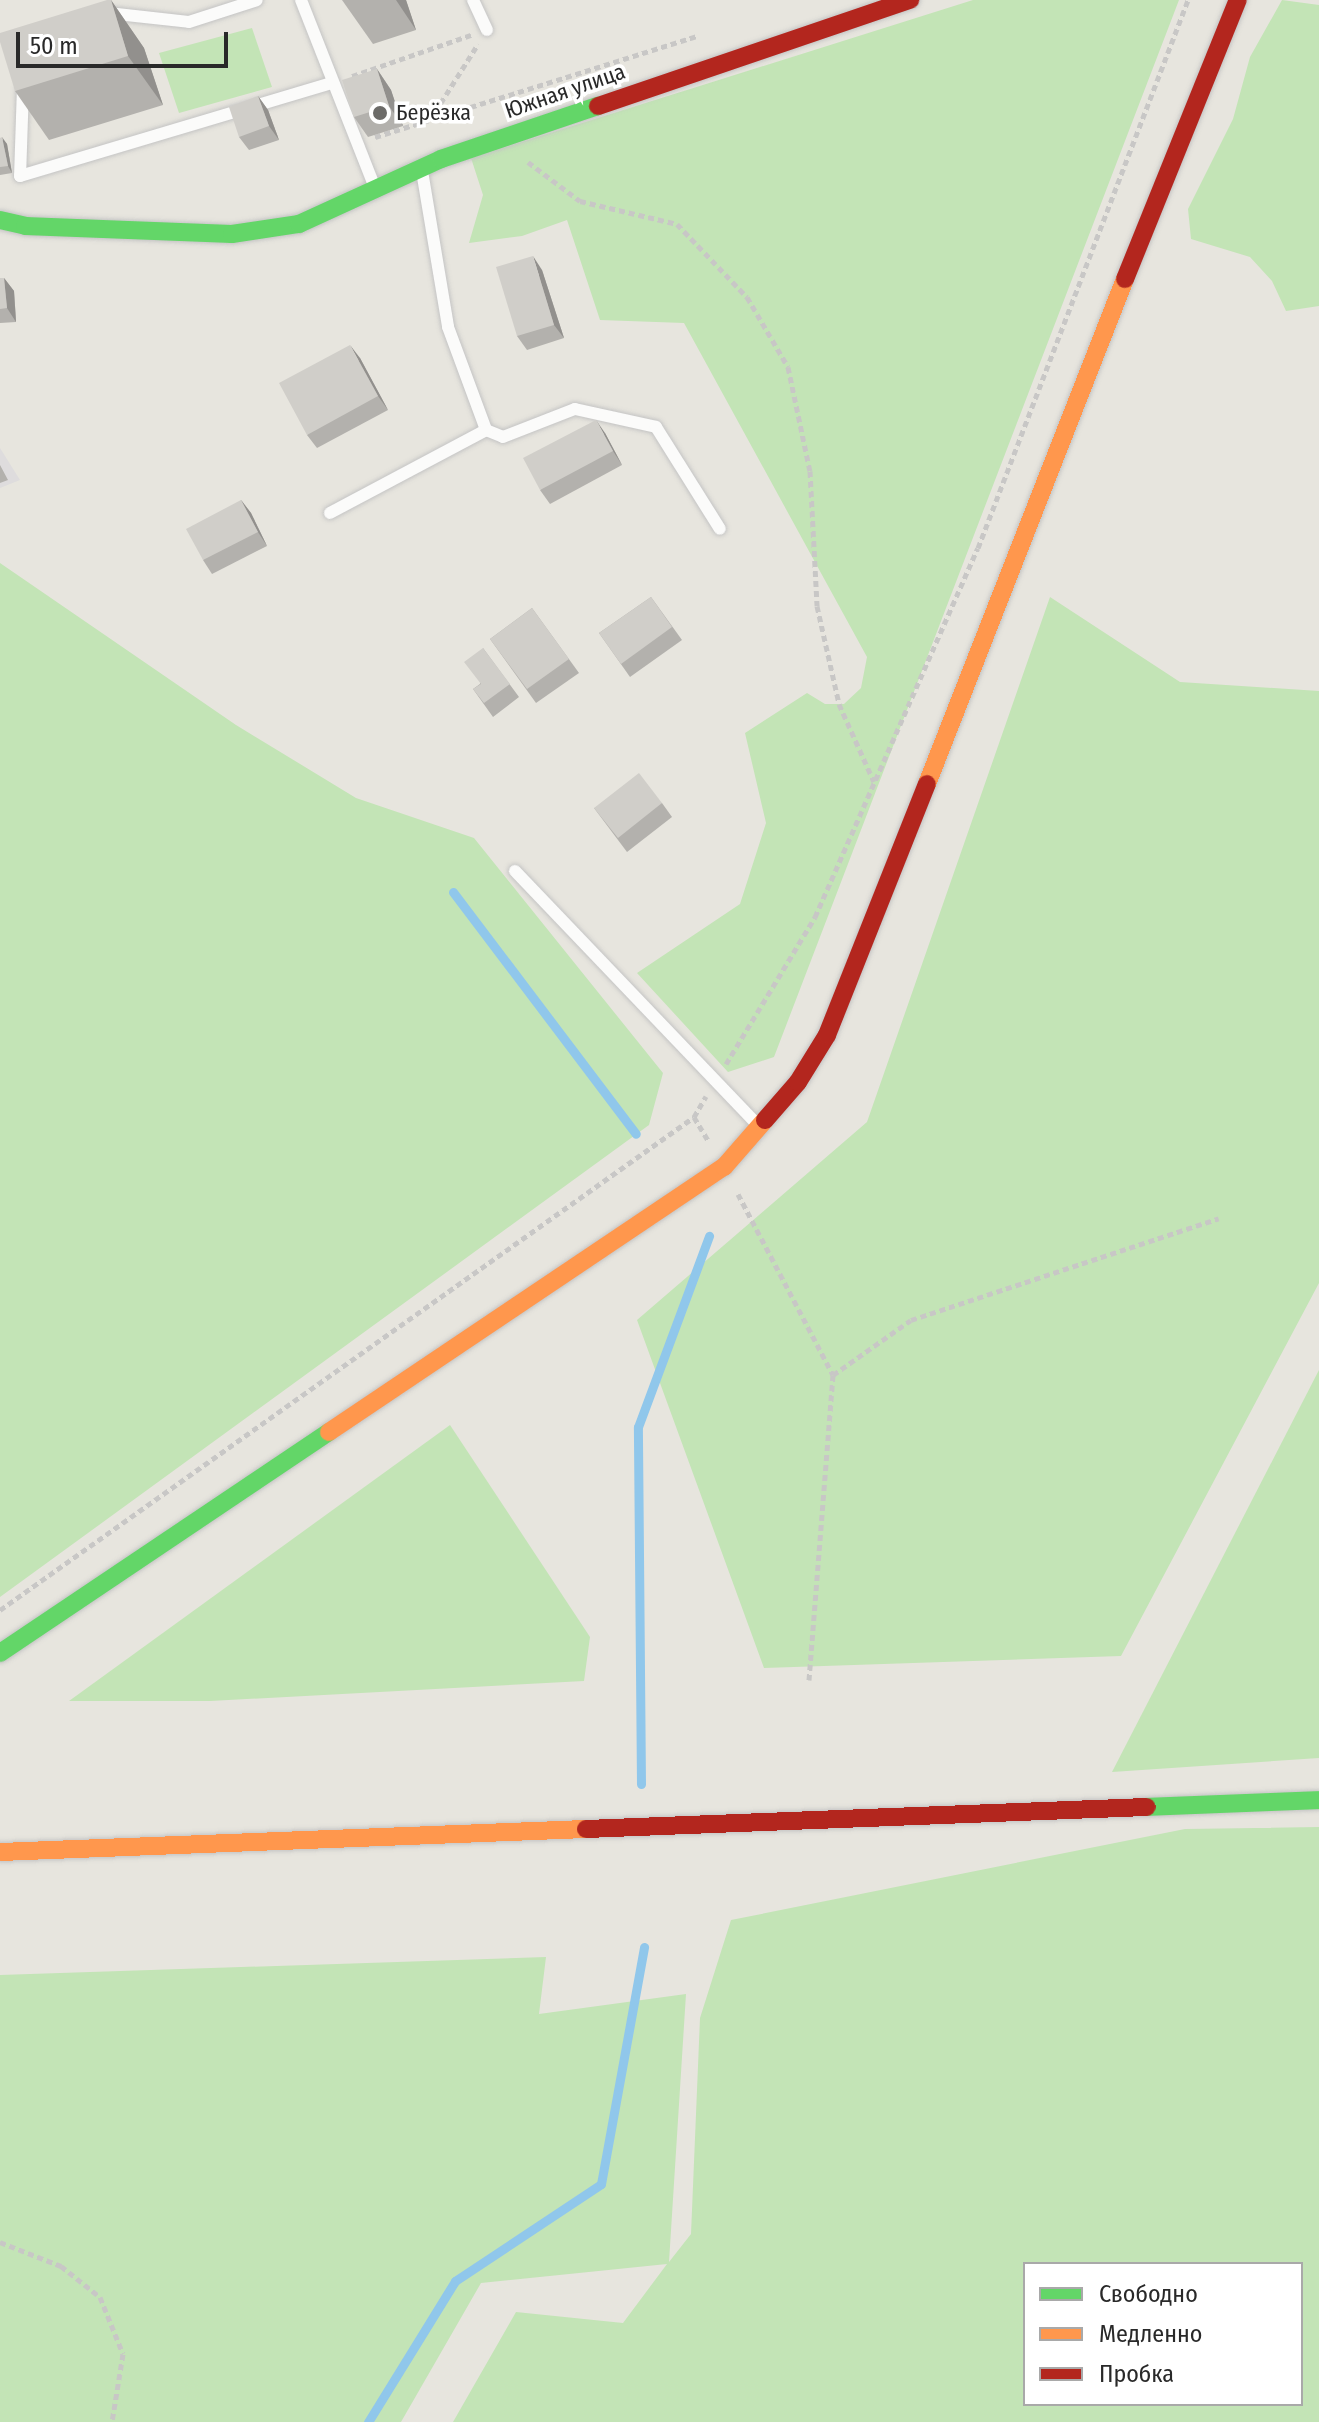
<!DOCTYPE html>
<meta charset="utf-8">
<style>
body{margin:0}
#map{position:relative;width:1319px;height:2422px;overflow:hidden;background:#e7e5de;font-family:"Fira Sans Condensed",sans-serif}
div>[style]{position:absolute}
.industrial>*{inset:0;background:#dedcdd}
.green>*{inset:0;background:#c3e4b6}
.stream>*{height:9px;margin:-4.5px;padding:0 4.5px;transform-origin:4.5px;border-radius:4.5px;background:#90c7eb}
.path>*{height:5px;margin-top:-2.5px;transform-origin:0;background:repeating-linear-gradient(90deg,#c8c7c6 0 6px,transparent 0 10px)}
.roads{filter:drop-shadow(0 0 2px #c4c4c4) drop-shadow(0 0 2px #c4c4c4)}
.lane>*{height:12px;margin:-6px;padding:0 6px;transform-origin:6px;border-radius:6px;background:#fbfbfa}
.fast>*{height:18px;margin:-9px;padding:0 9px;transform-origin:9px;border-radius:9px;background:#63d668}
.slow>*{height:18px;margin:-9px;padding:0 9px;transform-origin:9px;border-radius:9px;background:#ff974d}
.jam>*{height:18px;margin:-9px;padding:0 9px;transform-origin:9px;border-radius:9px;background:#b3261e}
.wall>*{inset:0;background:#b3b1ad}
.shaded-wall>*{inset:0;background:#92908d}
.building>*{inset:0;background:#d0cec9}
.dots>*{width:22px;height:22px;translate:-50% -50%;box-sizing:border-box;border:4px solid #fff;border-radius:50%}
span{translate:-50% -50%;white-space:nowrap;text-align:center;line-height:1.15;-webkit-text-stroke:7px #fff;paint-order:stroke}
.street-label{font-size:22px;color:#292929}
.poi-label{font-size:22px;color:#292929}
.left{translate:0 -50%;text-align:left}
.legend{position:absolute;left:1023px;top:2262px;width:280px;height:144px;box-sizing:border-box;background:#fff;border:2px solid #a9a9a9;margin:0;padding:10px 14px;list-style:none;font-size:24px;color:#292929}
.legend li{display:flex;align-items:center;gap:16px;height:40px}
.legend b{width:40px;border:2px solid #a9a9a9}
.scale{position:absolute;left:16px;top:32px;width:212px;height:36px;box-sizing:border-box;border:4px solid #292929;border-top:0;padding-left:10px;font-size:24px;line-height:28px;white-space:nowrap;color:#292929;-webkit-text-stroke:6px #fff;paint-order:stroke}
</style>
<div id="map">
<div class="industrial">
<div style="clip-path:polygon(0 448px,20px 480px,0 488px)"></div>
</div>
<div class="green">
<div style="clip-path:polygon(973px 0,1179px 0,774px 1057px,728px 1072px,637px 973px,740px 904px,766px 823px,745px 733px,807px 693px,825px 704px,844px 704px,861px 688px,867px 657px,684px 323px,600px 320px,567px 220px,522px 236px,469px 243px,483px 195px,471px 158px)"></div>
<div style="clip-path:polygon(1282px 0,1319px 5px,1319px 306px,1286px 311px,1272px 281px,1250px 257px,1191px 239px,1188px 209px,1233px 119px,1250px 57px)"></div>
<div style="clip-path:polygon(252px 28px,272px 87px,179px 113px,159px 53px)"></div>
<div style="clip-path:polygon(0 563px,236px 725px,356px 798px,474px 838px,663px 1073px,649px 1125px,0 1597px)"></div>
<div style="clip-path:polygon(1050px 597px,1180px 682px,1319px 691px,1319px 1283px,1121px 1656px,764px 1668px,637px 1320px,867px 1122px)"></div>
<div style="clip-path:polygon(1319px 1370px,1319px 1758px,1112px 1772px)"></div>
<div style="clip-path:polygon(450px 1425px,590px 1637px,584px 1681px,210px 1701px,69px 1701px)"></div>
<div style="clip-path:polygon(evenodd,1319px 1827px,1319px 2422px,453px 2422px,516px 2312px,623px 2323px,667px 2264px,481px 2283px,401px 2422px,0 2422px,0 1975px,546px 1957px,539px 2014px,686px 1994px,669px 2262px,691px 2234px,700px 2018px,731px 1920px,1185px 1829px,1319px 1827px,1025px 2264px,1301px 2264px,1301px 2404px,1025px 2404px,1025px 2264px)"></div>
</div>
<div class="stream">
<div style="left:453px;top:892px;width:303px;rotate:52.9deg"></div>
<div style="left:641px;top:1784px;width:357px;rotate:-90.5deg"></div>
<div style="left:638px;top:1427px;width:204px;rotate:-69.6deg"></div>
<div style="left:368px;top:2422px;width:166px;rotate:-58.3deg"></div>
<div style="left:455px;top:2281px;width:175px;rotate:-33.6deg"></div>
<div style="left:601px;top:2184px;width:241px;rotate:-79.7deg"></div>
</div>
<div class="path">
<div style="left:352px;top:76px;width:126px;rotate:-19deg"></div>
<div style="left:430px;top:120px;width:90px;rotate:-57.7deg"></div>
<div style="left:375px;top:137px;width:337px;rotate:-17.4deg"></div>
<div style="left:528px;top:162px;width:65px;rotate:36.9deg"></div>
<div style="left:580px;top:201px;width:100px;rotate:13.3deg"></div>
<div style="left:677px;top:224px;width:101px;rotate:46.2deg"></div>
<div style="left:747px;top:297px;width:81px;rotate:59.6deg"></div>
<div style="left:788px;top:367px;width:106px;rotate:78.1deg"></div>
<div style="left:810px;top:471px;width:135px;rotate:87deg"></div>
<div style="left:817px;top:606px;width:100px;rotate:77.3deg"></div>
<div style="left:839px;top:704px;width:85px;rotate:65.8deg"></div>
<div style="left:726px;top:1064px;width:172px;rotate:-58.8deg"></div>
<div style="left:815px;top:917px;width:403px;rotate:-66.2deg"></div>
<div style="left:978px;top:548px;width:587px;rotate:-69.03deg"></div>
<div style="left:694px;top:1117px;width:27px;rotate:59deg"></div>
<div style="left:738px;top:1194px;width:204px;rotate:62.3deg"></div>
<div style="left:833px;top:1375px;width:306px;rotate:94.5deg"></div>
<div style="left:833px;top:1375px;width:95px;rotate:-35.2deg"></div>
<div style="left:911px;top:1320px;width:324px;rotate:-18.3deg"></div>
<div style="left:0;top:1610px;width:851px;rotate:-35.39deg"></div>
<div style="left:694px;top:1117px;width:24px;rotate:-60deg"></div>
<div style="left:0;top:2242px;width:66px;rotate:21.5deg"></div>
<div style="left:61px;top:2266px;width:50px;rotate:38.5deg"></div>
<div style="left:100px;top:2297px;width:61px;rotate:68deg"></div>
<div style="left:123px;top:2354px;width:69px;rotate:99.2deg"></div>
</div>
<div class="roads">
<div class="lane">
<div style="left:301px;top:0;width:204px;rotate:68.5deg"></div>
<div style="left:473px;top:0;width:33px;rotate:65deg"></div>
<div style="left:108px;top:13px;width:81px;rotate:6.3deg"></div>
<div style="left:189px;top:22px;width:71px;rotate:-17.9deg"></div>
<div style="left:23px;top:87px;width:89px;rotate:91.9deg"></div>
<div style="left:20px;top:176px;width:326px;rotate:-16.6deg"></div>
<div style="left:422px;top:171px;width:158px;rotate:80.5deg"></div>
<div style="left:448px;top:327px;width:110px;rotate:69.7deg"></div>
<div style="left:486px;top:430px;width:18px;rotate:22deg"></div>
<div style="left:503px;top:437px;width:77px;rotate:-21.3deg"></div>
<div style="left:575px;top:409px;width:83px;rotate:12.5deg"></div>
<div style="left:656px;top:427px;width:120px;rotate:57.9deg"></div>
<div style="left:330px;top:513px;width:177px;rotate:-28deg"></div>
<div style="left:515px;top:871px;width:350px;rotate:46.3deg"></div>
</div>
<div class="fast">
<div style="left:0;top:220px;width:26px;rotate:13deg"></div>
<div style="left:25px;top:226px;width:207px;rotate:2.2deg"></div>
<div style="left:232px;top:234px;width:68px;rotate:-8.5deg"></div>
<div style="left:299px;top:224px;width:156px;rotate:-24.6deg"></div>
<div style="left:441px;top:159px;width:166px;rotate:-18.7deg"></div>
<div style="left:0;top:1653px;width:396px;rotate:-33.9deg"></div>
<div style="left:1147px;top:1807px;width:172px;rotate:-2.3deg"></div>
</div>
<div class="slow">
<div style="left:927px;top:784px;width:542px;rotate:-68.59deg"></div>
<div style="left:329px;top:1432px;width:476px;rotate:-33.9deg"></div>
<div style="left:724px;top:1167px;width:62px;rotate:-48.9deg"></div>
<div style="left:0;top:1852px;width:586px;rotate:-2.25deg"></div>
</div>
<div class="jam">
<div style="left:598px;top:106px;width:330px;rotate:-18.8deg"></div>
<div style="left:1125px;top:279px;width:301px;rotate:-68deg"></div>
<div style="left:765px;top:1120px;width:50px;rotate:-49deg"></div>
<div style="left:798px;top:1082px;width:55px;rotate:-58.3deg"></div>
<div style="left:827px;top:1035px;width:270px;rotate:-68.3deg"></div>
<div style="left:586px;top:1829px;width:561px;rotate:-2.25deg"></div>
</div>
</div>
<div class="wall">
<div style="clip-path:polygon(111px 0,144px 48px,163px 105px,49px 140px,15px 91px)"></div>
<div style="clip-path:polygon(342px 0,406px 0,416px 30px,373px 44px)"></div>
<div style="clip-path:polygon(377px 69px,391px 90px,403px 126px,368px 137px,354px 117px)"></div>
<div style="clip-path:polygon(258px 96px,268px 110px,279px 140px,249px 150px,239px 137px)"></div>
<div style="clip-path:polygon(0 138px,7px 144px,12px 173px,0 175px)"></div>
<div style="clip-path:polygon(542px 270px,564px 338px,527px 350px,517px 336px)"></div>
<div style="clip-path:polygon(0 278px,4px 278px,14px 291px,16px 322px,0 323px)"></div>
<div style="clip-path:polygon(360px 358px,388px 410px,317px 448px,307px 435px)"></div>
<div style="clip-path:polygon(605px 433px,622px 465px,550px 504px,540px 490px)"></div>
<div style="clip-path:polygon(0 465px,8px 480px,0 483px)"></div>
<div style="clip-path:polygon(241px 500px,251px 513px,267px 546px,212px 574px,203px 560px)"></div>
<div style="clip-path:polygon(651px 597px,682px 640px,630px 677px,599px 633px)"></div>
<div style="clip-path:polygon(532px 608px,579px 673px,536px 703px,490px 639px)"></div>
<div style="clip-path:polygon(483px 648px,519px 697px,493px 717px,473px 689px,480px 684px)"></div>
<div style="clip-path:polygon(662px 803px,672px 817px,627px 852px,594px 808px)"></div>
</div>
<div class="shaded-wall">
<div style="clip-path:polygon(111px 0,144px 48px,163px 105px,128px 56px)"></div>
<div style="clip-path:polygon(396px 0,406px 0,416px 30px)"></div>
<div style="clip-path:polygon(377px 69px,391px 90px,403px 126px,389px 106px)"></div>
<div style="clip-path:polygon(258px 96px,268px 110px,279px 140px,269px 126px)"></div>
<div style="clip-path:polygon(2px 137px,7px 144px,12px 173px,8px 166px)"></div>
<div style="clip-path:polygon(533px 256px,542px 270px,564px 338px,554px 325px)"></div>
<div style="clip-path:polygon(4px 278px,14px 291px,16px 322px,7px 308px)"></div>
<div style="clip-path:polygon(350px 345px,360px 358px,388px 410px,378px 396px)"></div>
<div style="clip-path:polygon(596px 420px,605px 433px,622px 465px,613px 451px)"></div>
<div style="clip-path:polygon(241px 500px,251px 513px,267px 546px,258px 532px)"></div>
</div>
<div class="building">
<div style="clip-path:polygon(107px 0,111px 0,128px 56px,15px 91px,0 42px,0 33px)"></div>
<div style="clip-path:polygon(377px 69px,389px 106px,354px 117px,342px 80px)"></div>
<div style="clip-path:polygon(258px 96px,269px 126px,239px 137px,229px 107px)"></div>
<div style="clip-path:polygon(2px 137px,8px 166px,0 167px,0 138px)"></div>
<div style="clip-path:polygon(533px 256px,554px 325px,517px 336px,496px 267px)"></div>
<div style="clip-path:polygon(0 278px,4px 278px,7px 308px,0 309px)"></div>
<div style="clip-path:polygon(350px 345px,378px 396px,307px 435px,279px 383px)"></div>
<div style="clip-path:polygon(596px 420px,613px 451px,540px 490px,523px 458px)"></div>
<div style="clip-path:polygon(241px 500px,258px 532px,203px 560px,186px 529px)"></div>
<div style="clip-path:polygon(651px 597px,672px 627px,621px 664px,599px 633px)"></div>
<div style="clip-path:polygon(532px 608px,569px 659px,527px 689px,490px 639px)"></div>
<div style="clip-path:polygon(483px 648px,510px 684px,484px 703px,473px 689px,481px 684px,464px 662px)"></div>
<div style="clip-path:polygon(639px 773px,662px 803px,618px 838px,594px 808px)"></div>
</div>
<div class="dots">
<div style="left:380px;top:113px;background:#6c6b68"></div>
</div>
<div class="street-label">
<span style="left:565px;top:91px;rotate:-19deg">Южная улица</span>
</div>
<div class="poi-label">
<span class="left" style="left:396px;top:113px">Берёзка</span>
</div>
<ul class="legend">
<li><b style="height:10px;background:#63d668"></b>Свободно</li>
<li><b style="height:10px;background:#ff974d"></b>Медленно</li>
<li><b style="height:10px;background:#b3261e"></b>Пробка</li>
</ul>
<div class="scale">50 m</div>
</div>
